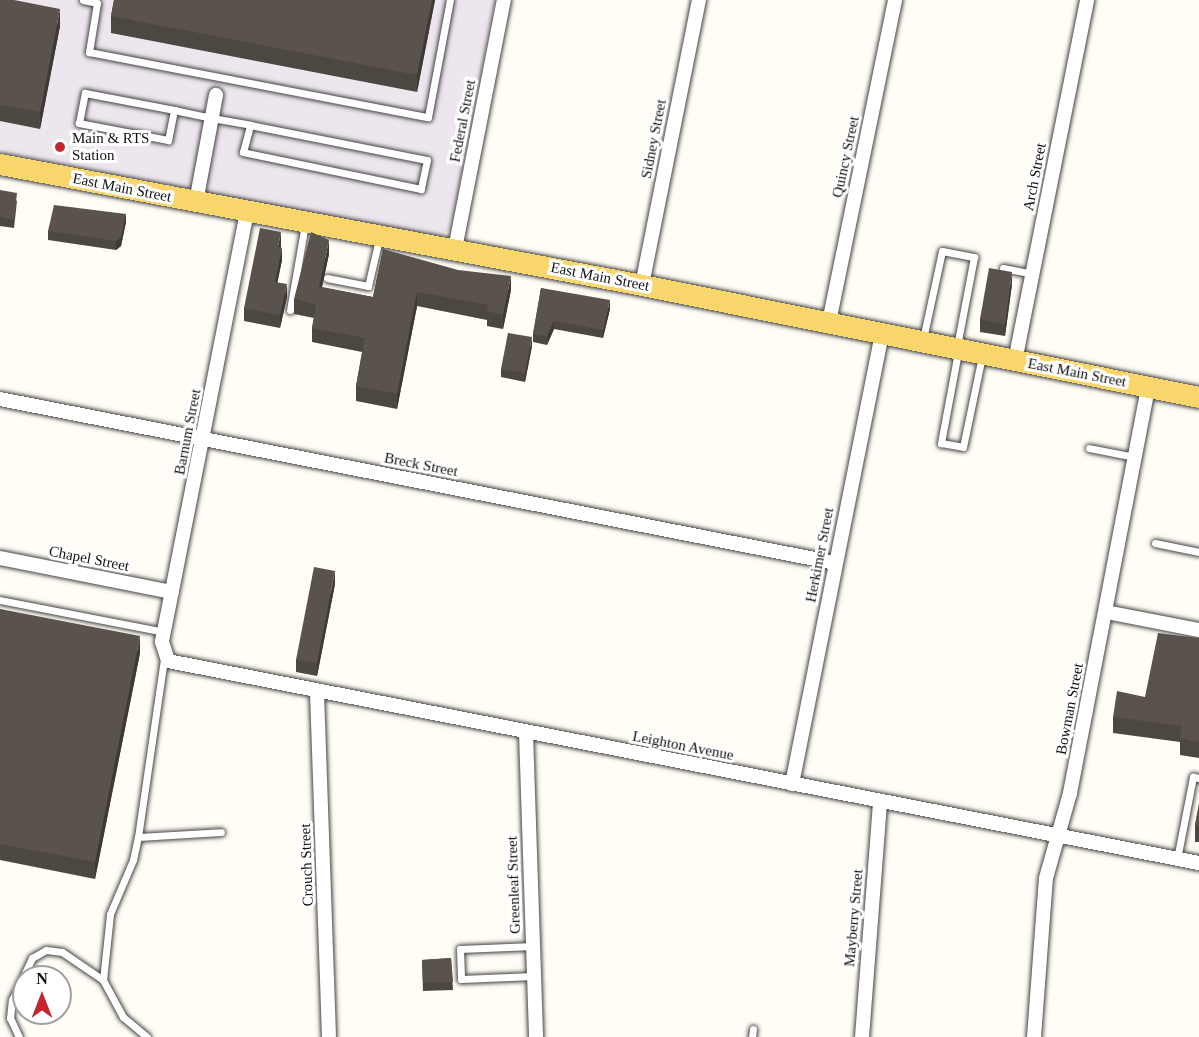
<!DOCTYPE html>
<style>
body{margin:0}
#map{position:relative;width:1199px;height:1037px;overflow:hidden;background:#fffdf5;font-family:Georgia,serif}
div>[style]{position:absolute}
.industrial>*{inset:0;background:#eee6ef}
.roads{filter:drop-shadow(0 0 2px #444) drop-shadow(0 0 2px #444)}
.lane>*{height:7px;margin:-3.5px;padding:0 3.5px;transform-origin:3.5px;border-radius:3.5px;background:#fff}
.street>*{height:14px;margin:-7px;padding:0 7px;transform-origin:7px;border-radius:7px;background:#fff}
.primary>*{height:21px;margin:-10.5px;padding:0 10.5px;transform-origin:10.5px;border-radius:10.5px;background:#f9d66b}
.wall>*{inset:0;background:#4d4742}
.shaded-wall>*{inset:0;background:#3f3936}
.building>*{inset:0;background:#5a524d}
.dots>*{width:16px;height:16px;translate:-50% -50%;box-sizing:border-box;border:3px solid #fff;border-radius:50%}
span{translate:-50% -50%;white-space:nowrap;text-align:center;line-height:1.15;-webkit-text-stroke:6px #fff;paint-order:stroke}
.street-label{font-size:15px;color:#111}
.poi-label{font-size:15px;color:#111}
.left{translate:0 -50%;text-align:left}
.north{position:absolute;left:12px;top:965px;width:60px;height:60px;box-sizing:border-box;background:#fff;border:2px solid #a0a0a0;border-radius:50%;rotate:0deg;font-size:16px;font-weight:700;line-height:24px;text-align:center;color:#111}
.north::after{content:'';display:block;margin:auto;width:21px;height:27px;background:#c4262e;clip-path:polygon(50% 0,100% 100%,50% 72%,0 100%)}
</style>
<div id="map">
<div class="industrial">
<div style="clip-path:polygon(0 0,495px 0,451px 229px,440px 237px,0 152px)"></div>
</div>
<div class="roads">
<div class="lane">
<div style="left:83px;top:0;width:14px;rotate:12deg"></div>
<div style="left:97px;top:3px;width:50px;rotate:99.3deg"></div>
<div style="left:89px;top:52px;width:345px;rotate:10.9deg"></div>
<div style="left:428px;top:117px;width:119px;rotate:-79.4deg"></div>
<div style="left:174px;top:110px;width:31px;rotate:101deg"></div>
<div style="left:168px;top:140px;width:91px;rotate:-169.2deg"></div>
<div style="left:79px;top:123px;width:31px;rotate:-79deg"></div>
<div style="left:85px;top:93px;width:91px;rotate:10.8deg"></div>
<div style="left:174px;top:110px;width:39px;rotate:12deg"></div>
<div style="left:212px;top:118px;width:39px;rotate:10deg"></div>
<div style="left:250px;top:125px;width:180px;rotate:11.2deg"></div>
<div style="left:427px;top:160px;width:30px;rotate:102deg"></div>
<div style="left:421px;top:189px;width:182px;rotate:-168.3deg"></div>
<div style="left:243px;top:152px;width:28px;rotate:-75deg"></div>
<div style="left:1003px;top:268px;width:32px;rotate:11deg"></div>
<div style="left:327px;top:278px;width:42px;rotate:11deg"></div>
<div style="left:368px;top:286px;width:48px;rotate:-76.8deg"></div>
<div style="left:290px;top:310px;width:87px;rotate:-80.1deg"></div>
<div style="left:923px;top:339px;width:90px;rotate:-77.8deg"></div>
<div style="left:942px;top:251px;width:33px;rotate:11deg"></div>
<div style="left:974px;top:257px;width:91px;rotate:100.8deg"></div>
<div style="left:958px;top:352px;width:93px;rotate:100.6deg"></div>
<div style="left:941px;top:443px;width:22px;rotate:10deg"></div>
<div style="left:963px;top:447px;width:93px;rotate:-78.2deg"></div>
<div style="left:1089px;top:448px;width:47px;rotate:11.1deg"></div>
<div style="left:1155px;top:543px;width:45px;rotate:11.6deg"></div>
<div style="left:0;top:600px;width:167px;rotate:11deg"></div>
<div style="left:138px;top:837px;width:83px;rotate:-3.4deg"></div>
<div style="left:1177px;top:859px;width:84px;rotate:-79deg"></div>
<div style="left:1193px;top:777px;width:6px;rotate:9deg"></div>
<div style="left:533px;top:946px;width:73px;rotate:177.6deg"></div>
<div style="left:460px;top:949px;width:30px;rotate:88deg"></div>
<div style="left:461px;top:979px;width:73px;rotate:-2.4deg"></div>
<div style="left:19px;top:1037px;width:21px;rotate:-115deg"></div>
<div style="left:10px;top:1018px;width:18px;rotate:-84deg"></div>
<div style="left:12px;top:1000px;width:47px;rotate:-64.5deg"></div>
<div style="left:32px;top:958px;width:16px;rotate:-30deg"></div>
<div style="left:46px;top:950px;width:16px;rotate:7deg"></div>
<div style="left:62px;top:952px;width:50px;rotate:34.3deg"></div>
<div style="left:147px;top:1037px;width:31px;rotate:-140deg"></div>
<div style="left:123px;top:1017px;width:42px;rotate:-118.4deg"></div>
<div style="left:103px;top:980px;width:66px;rotate:-83.9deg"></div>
<div style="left:110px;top:914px;width:59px;rotate:-66.9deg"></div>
<div style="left:133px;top:860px;width:24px;rotate:-78deg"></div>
<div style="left:138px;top:837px;width:181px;rotate:-81.7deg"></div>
<div style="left:752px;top:1037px;width:8px;rotate:-83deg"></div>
</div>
<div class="street">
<div style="left:196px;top:202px;width:109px;rotate:-79.4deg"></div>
<div style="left:247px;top:212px;width:438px;rotate:101.2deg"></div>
<div style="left:162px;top:642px;width:20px;rotate:72deg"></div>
<div style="left:168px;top:661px;width:1051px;rotate:11.09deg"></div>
<div style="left:455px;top:249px;width:254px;rotate:-78.9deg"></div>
<div style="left:642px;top:285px;width:291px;rotate:-78.7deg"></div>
<div style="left:829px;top:322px;width:329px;rotate:-78.4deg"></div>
<div style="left:1015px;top:361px;width:368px;rotate:-78.7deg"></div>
<div style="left:0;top:399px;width:851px;rotate:11.11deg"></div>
<div style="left:0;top:558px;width:175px;rotate:11.2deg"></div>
<div style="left:1106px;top:612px;width:95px;rotate:11deg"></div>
<div style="left:317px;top:693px;width:344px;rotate:88deg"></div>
<div style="left:526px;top:733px;width:304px;rotate:88.1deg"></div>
<div style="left:792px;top:784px;width:460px;rotate:-78.7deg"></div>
<div style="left:862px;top:1037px;width:237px;rotate:-85.6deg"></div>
<div style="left:1034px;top:1037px;width:159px;rotate:-85.7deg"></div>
<div style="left:1046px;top:878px;width:88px;rotate:-74.2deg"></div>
<div style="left:1070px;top:793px;width:413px;rotate:-79.1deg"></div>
</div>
<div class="primary">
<div style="left:0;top:164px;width:653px;rotate:10.67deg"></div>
<div style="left:642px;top:285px;width:568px;rotate:11.37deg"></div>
</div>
</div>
<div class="wall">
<div style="clip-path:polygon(0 0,60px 26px,40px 129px,0 121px)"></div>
<div style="clip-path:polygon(114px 0,435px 0,417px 92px,111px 33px,111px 16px)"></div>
<div style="clip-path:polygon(0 190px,17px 201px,14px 228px,0 226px)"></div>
<div style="clip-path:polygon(126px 222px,121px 246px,116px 250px,48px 240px,48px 231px)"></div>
<div style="clip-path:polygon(281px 245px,282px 260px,277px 282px,287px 297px,280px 328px,244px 321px,244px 308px)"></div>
<div style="clip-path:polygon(383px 249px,511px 290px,503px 329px,487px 326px,487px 320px,417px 306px,397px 409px,356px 401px,356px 386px,362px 352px,312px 342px,312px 328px,314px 318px,294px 314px,294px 299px,329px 254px,322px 287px,373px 297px)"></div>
<div style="clip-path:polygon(1012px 284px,1005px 336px,980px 332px,980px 319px)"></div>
<div style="clip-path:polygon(541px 288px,610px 309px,603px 338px,554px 329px,547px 345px,533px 342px,533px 334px)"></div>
<div style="clip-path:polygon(532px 346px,525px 382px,501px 377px,501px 369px)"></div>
<div style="clip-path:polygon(335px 584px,317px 676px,296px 672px,296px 660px)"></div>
<div style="clip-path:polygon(0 609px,140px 653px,95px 879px,0 860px)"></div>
<div style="clip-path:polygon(1199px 638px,1199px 758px,1180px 755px,1180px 742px,1113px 733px,1113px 717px,1145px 697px)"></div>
<div style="clip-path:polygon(1199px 804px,1199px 842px,1195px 842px,1195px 825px)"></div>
<div style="clip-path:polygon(451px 958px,453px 990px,423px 991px,422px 960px)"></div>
</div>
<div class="shaded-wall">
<div style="clip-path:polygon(432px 0,435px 0,417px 92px,417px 75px)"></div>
<div style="clip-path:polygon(60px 9px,60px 26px,40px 129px,40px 112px)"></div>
<div style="clip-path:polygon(126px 214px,126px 222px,121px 246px,116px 250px,116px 241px)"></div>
<div style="clip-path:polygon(281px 232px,281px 245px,278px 259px,278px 247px)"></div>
<div style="clip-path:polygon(329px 240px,329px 254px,319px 301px,319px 287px)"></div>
<div style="clip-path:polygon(282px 248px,282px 260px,275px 295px,275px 282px)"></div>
<div style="clip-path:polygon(1012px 272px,1012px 284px,1005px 336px,1005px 324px)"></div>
<div style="clip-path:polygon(511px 276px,511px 290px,503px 329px,503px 315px)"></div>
<div style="clip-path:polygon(287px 284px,287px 297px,280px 328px,280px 315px)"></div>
<div style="clip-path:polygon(417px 292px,417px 306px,397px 409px,397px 394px)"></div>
<div style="clip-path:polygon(610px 300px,610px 309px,603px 338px,603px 330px)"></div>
<div style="clip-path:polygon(554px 321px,554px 329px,547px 345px,547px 336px)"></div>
<div style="clip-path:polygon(532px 337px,532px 346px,525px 382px,525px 373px)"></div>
<div style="clip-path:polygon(335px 571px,335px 584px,317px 676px,317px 663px)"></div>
<div style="clip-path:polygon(140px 636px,140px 653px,95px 879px,95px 862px)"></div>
</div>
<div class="building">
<div style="clip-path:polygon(0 0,14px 0,60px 9px,40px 112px,0 105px)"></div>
<div style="clip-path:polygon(114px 0,432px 0,417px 75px,111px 16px)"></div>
<div style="clip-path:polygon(0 190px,17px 193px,14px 220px,0 217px)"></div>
<div style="clip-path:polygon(54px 205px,126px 214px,121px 238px,116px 241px,48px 231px)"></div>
<div style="clip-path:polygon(260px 228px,281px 232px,278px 247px,282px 248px,275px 282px,287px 284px,280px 315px,244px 308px)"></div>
<div style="clip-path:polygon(311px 232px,329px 240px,319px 287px,373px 297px,383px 249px,458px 270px,511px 276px,503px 315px,487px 311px,488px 305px,417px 292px,397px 394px,356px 386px,365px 338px,312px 328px,316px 304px,294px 299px)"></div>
<div style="clip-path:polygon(989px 268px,1012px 272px,1005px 324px,980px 319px)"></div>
<div style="clip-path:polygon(541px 288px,610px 300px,603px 330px,554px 321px,547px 336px,533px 334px)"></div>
<div style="clip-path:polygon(508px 333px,532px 337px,525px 373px,501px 369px)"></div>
<div style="clip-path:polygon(314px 567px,335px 571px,317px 663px,296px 660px)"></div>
<div style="clip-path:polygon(0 609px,140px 636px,95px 862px,0 844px)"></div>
<div style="clip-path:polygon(1158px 633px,1199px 638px,1199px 742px,1180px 738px,1182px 726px,1113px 717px,1117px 691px,1145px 697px)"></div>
<div style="clip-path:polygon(1199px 804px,1199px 826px,1195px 825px)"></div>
<div style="clip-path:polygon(451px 958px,453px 982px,423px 983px,422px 960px)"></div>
</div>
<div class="dots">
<div style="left:60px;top:147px;background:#c4262e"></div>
</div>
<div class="street-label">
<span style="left:463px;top:121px;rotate:-79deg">Federal Street</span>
<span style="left:654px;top:139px;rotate:-79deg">Sidney Street</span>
<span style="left:846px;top:157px;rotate:-78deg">Quincy Street</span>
<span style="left:1035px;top:177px;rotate:-79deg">Arch Street</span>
<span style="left:122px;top:188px;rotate:11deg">East Main Street</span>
<span style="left:600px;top:277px;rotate:11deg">East Main Street</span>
<span style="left:1077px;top:373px;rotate:11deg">East Main Street</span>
<span style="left:188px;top:432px;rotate:-79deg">Barnum Street</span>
<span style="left:421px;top:465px;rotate:11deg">Breck Street</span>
<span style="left:820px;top:555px;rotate:-79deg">Herkimer Street</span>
<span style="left:89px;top:559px;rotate:11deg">Chapel Street</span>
<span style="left:1070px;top:709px;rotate:-79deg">Bowman Street</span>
<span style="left:683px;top:746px;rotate:11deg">Leighton Avenue</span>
<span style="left:307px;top:865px;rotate:-92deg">Crouch Street</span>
<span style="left:514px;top:885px;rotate:-92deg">Greenleaf Street</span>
<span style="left:854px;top:918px;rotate:-85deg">Mayberry Street</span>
</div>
<div class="poi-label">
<span class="left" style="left:72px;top:147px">Main &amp; RTS<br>Station</span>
</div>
<div class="north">N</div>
</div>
